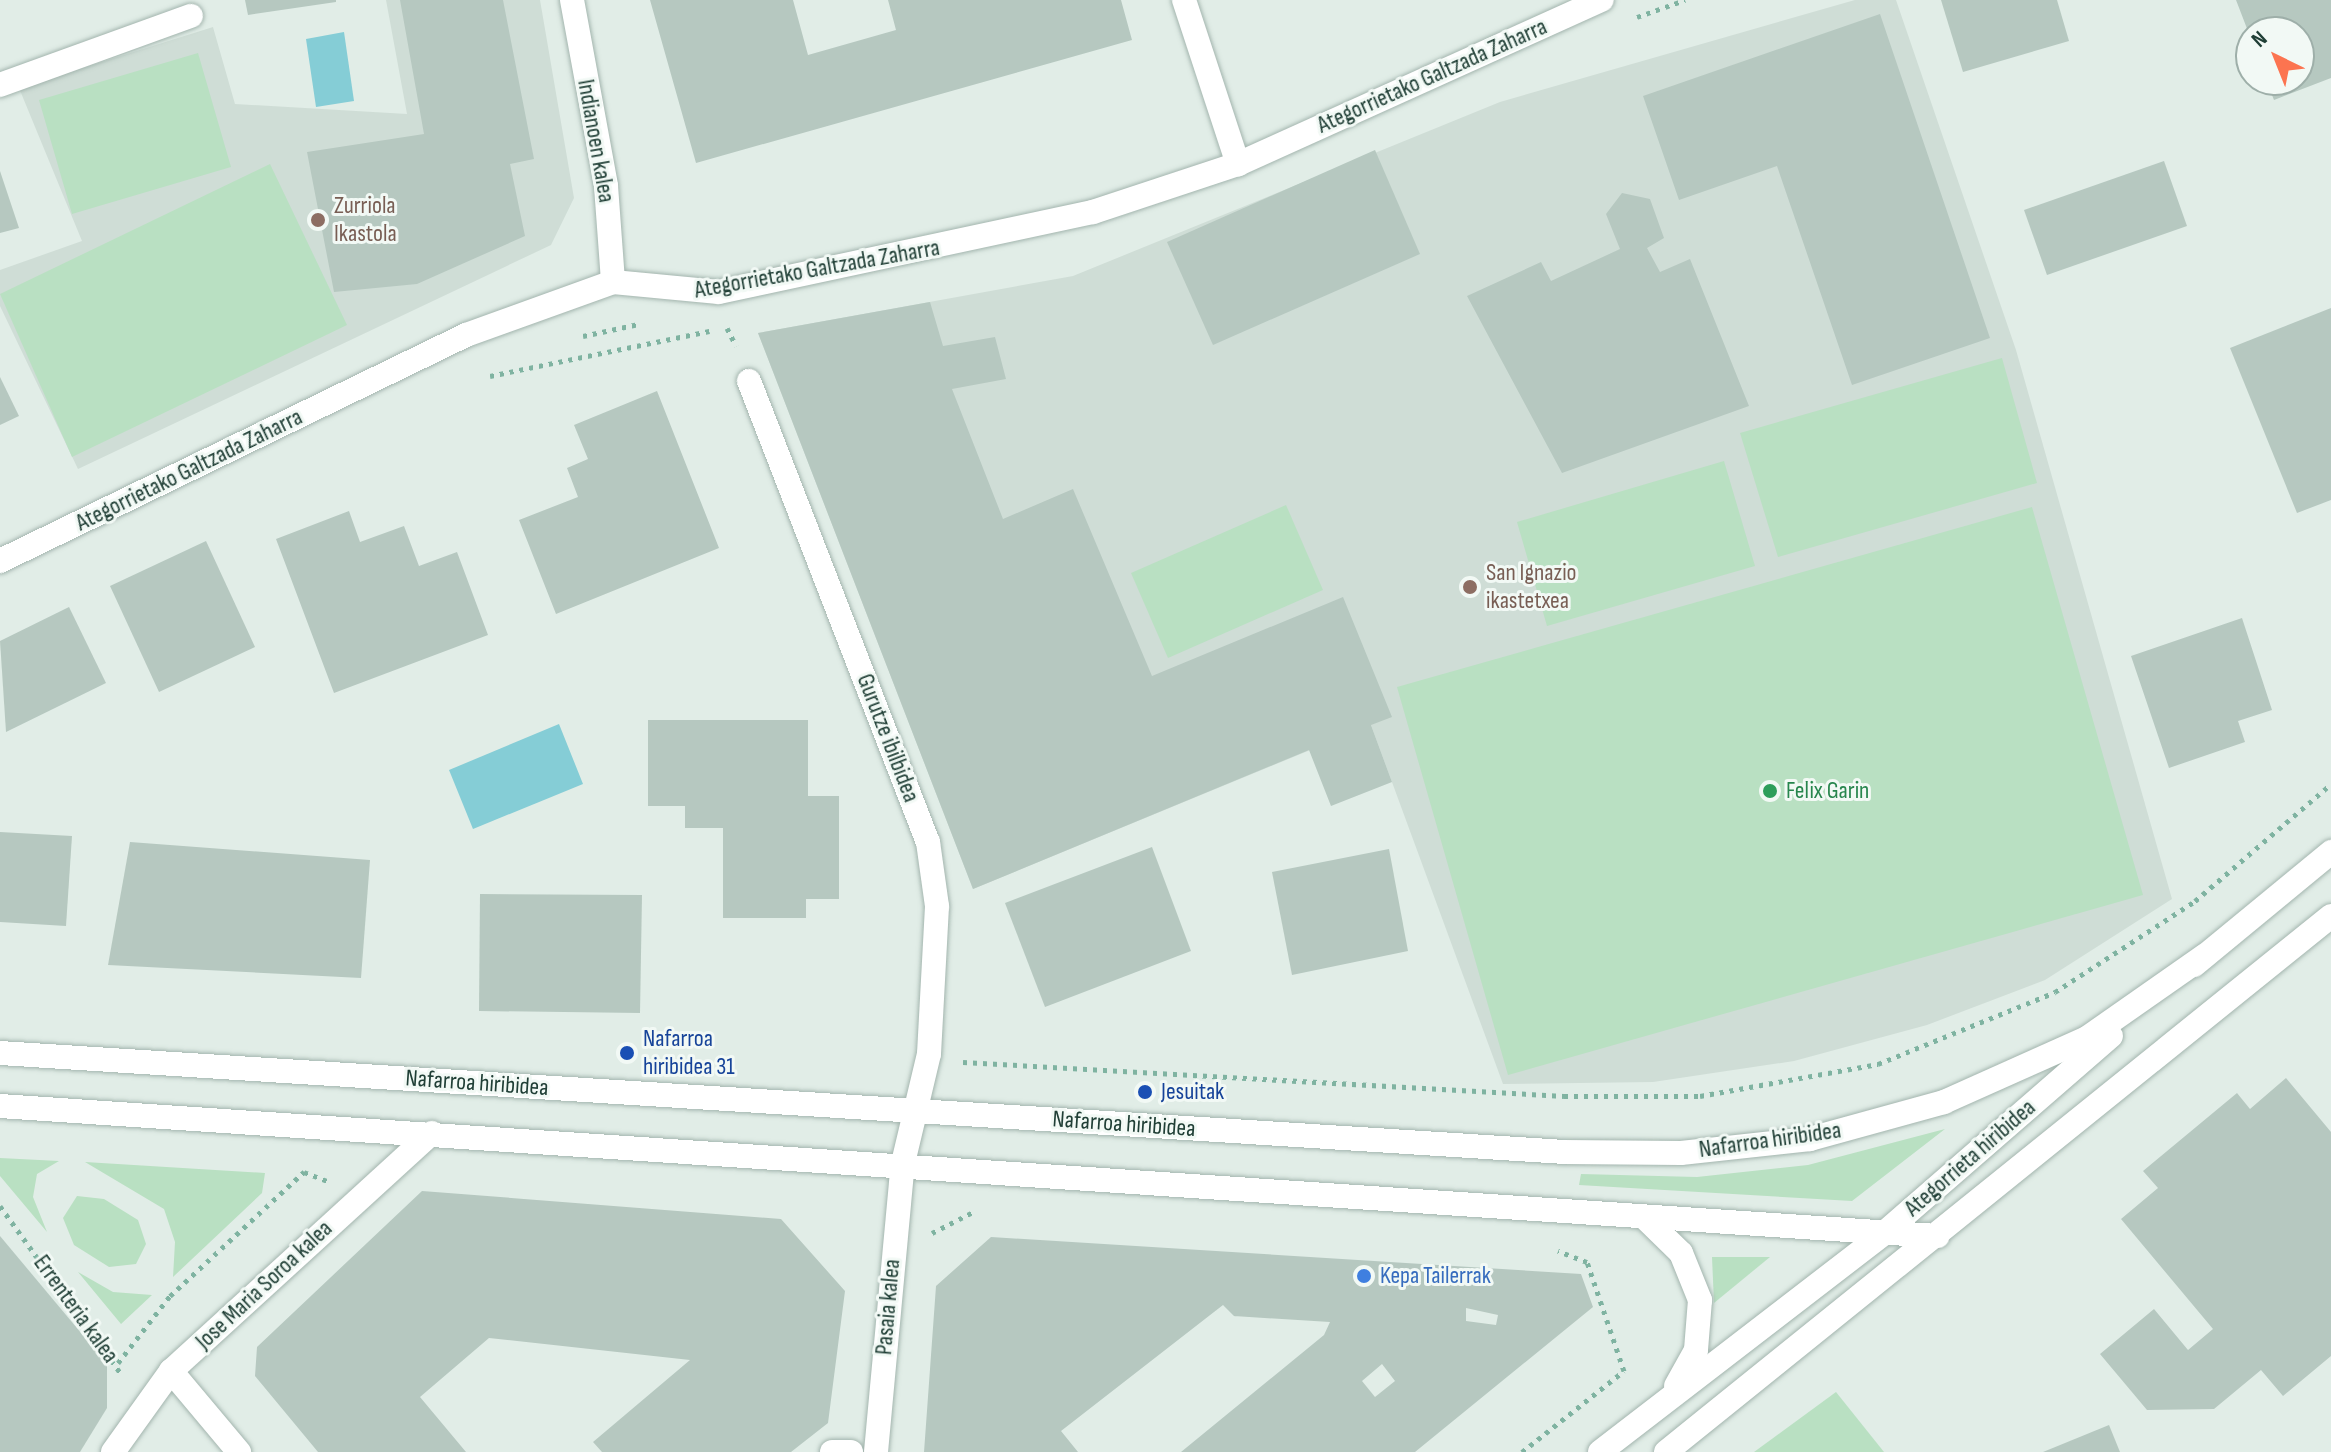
<!DOCTYPE html>
<style>
body{margin:0}
#map{position:relative;width:2331px;height:1452px;overflow:hidden;background:#e1ede7;font-family:"Sofia Sans Condensed",sans-serif}
div>[style]{position:absolute}
.built>*{inset:0;background:#cfddd6}
.green>*{inset:0;background:#b9e0c2}
.water>*{inset:0;background:#85cdd6}
.building>*{inset:0;background:#b6c8c0}
.path>*{height:5px;margin-top:-2.5px;transform-origin:0;background:repeating-linear-gradient(90deg,#7fb3a1 0 4px,transparent 0 10px)}
.roads{filter:drop-shadow(0 0 2px #a3b5ae) drop-shadow(0 0 2px #a3b5ae)}
.pedestrian>*{height:24px;margin:-12px;padding:0 12px;transform-origin:12px;border-radius:12px;background:#fff}
.minor>*{height:24px;margin:-12px;padding:0 12px;transform-origin:12px;border-radius:12px;background:#fff}
.secondary>*{height:24px;margin:-12px;padding:0 12px;transform-origin:12px;border-radius:12px;background:#fff}
.dots>*{width:22px;height:22px;translate:-50% -50%;box-sizing:border-box;border:4px solid #f2f9f5;border-radius:50%}
span{translate:-50% -50%;white-space:nowrap;text-align:center;line-height:1.15;-webkit-text-stroke:6px #f2f9f5;paint-order:stroke}
.street-label{font-size:24px;color:#203f36}
.education-label{font-size:24px;color:#785e54}
.left{translate:0 -50%;text-align:left}
.leisure-label{font-size:24px;color:#27864d}
.transit-label{font-size:24px;color:#164399}
.shop-label{font-size:24px;color:#366cbe}
.north{position:absolute;left:2235px;top:16px;width:80px;height:80px;box-sizing:border-box;background:#f2f9f5;border:2px solid #9eafa9;border-radius:50%;rotate:317deg;font-size:22px;font-weight:700;line-height:32px;text-align:center;color:#203f36}
.north::after{content:'';display:block;margin:auto;width:28px;height:36px;background:#fc7450;clip-path:polygon(50% 0,100% 100%,50% 72%,0 100%)}
</style>
<div id="map">
<div class="built">
<div style="clip-path:polygon(386px 0,540px 0,574px 198px,551px 245px,78px 469px,0 306px,0 270px,82px 241px,19px 88px,213px 27px,235px 104px,407px 114px)"></div>
<div style="clip-path:polygon(1855px 0,1896px 0,2016px 350px,2172px 899px,2045px 980px,1927px 1025px,1794px 1061px,1653px 1082px,1503px 1084px,1371px 725px,973px 889px,758px 333px,1073px 276px,1500px 102px)"></div>
</div>
<div class="green">
<div style="clip-path:polygon(198px 53px,231px 167px,72px 214px,39px 100px)"></div>
<div style="clip-path:polygon(270px 164px,347px 325px,72px 457px,0 294px)"></div>
<div style="clip-path:polygon(2002px 358px,2037px 483px,1778px 557px,1740px 433px)"></div>
<div style="clip-path:polygon(1724px 461px,1755px 566px,1547px 626px,1517px 522px)"></div>
<div style="clip-path:polygon(1286px 505px,1323px 590px,1168px 658px,1131px 573px)"></div>
<div style="clip-path:polygon(2032px 507px,2143px 895px,1508px 1075px,1397px 687px)"></div>
<div style="clip-path:polygon(1945px 1129px,1852px 1201px,1579px 1185px,1581px 1174px,1697px 1177px,1808px 1165px)"></div>
<div style="clip-path:polygon(0 1158px,59px 1161px,37px 1174px,33px 1197px,47px 1232px,0 1176px)"></div>
<div style="clip-path:polygon(85px 1162px,265px 1173px,262px 1193px,173px 1277px,175px 1242px,164px 1209px)"></div>
<div style="clip-path:polygon(77px 1196px,104px 1199px,138px 1220px,146px 1244px,136px 1264px,109px 1267px,74px 1245px,63px 1218px)"></div>
<div style="clip-path:polygon(1712px 1257px,1770px 1257px,1714px 1303px)"></div>
<div style="clip-path:polygon(78px 1272px,113px 1292px,152px 1295px,121px 1324px)"></div>
<div style="clip-path:polygon(1836px 1392px,1884px 1452px,1754px 1452px)"></div>
</div>
<div class="water">
<div style="clip-path:polygon(344px 32px,354px 101px,316px 107px,306px 39px)"></div>
<div style="clip-path:polygon(559px 724px,583px 784px,473px 829px,449px 770px)"></div>
</div>
<div class="building">
<div style="clip-path:polygon(245px 0,336px 0,336px 2px,248px 15px)"></div>
<div style="clip-path:polygon(400px 0,503px 0,534px 159px,510px 164px,525px 236px,417px 284px,334px 292px,307px 152px,424px 134px)"></div>
<div style="clip-path:polygon(650px 0,793px 0,808px 55px,896px 30px,888px 0,1121px 0,1132px 40px,696px 163px)"></div>
<div style="clip-path:polygon(1941px 0,2057px 0,2069px 41px,1963px 72px)"></div>
<div style="clip-path:polygon(2236px 0,2331px 0,2331px 78px,2274px 100px,2266px 80px,2299px 80px,2299px 32px,2251px 32px,2251px 39px)"></div>
<div style="clip-path:polygon(1880px 14px,1990px 338px,1852px 385px,1777px 166px,1679px 200px,1643px 96px)"></div>
<div style="clip-path:polygon(1375px 150px,1420px 254px,1213px 345px,1167px 242px)"></div>
<div style="clip-path:polygon(2164px 161px,2187px 226px,2047px 275px,2024px 210px)"></div>
<div style="clip-path:polygon(0 171px,19px 228px,0 233px)"></div>
<div style="clip-path:polygon(1622px 193px,1650px 199px,1664px 238px,1647px 248px,1660px 272px,1690px 259px,1749px 406px,1562px 473px,1467px 296px,1541px 262px,1551px 281px,1620px 249px,1606px 214px)"></div>
<div style="clip-path:polygon(930px 302px,943px 346px,995px 337px,1006px 379px,952px 389px,1003px 519px,1073px 489px,1152px 676px,1343px 597px,1392px 717px,1371px 725px,1392px 782px,1331px 806px,1309px 750px,973px 889px,758px 333px)"></div>
<div style="clip-path:polygon(2331px 308px,2331px 500px,2297px 513px,2230px 348px)"></div>
<div style="clip-path:polygon(0 377px,19px 416px,0 425px)"></div>
<div style="clip-path:polygon(657px 391px,719px 548px,556px 614px,519px 520px,578px 497px,567px 468px,588px 459px,574px 425px)"></div>
<div style="clip-path:polygon(349px 511px,360px 542px,404px 526px,419px 566px,457px 552px,488px 635px,334px 693px,276px 539px)"></div>
<div style="clip-path:polygon(206px 541px,255px 647px,159px 692px,110px 586px)"></div>
<div style="clip-path:polygon(69px 607px,106px 683px,6px 732px,0 641px)"></div>
<div style="clip-path:polygon(2242px 618px,2272px 710px,2238px 721px,2245px 742px,2169px 768px,2131px 656px)"></div>
<div style="clip-path:polygon(648px 720px,808px 720px,808px 796px,839px 796px,839px 899px,806px 899px,806px 918px,723px 918px,723px 828px,685px 828px,685px 806px,648px 806px)"></div>
<div style="clip-path:polygon(0 832px,72px 836px,66px 926px,0 922px)"></div>
<div style="clip-path:polygon(130px 842px,370px 860px,361px 978px,108px 965px)"></div>
<div style="clip-path:polygon(1152px 847px,1191px 951px,1045px 1007px,1005px 903px)"></div>
<div style="clip-path:polygon(1389px 849px,1408px 951px,1292px 975px,1272px 872px)"></div>
<div style="clip-path:polygon(480px 894px,642px 895px,640px 1013px,479px 1011px)"></div>
<div style="clip-path:polygon(2286px 1078px,2331px 1132px,2331px 1356px,2283px 1396px,2261px 1370px,2214px 1409px,2147px 1410px,2100px 1354px,2154px 1309px,2188px 1350px,2213px 1329px,2121px 1219px,2158px 1188px,2143px 1171px,2237px 1093px,2250px 1109px)"></div>
<div style="clip-path:polygon(422px 1191px,781px 1219px,845px 1291px,828px 1423px,791px 1452px,602px 1452px,593px 1442px,690px 1360px,489px 1338px,420px 1397px,466px 1452px,318px 1452px,255px 1376px,257px 1347px)"></div>
<div style="clip-path:polygon(0 1236px,107px 1364px,107px 1408px,80px 1452px,0 1452px)"></div>
<div style="clip-path:polygon(evenodd,991px 1237px,1581px 1274px,1593px 1307px,1415px 1452px,1181px 1452px,1324px 1335px,1330px 1322px,1234px 1316px,1223px 1305px,1061px 1431px,1078px 1452px,924px 1452px,936px 1286px,991px 1237px,1466px 1308px,1498px 1315px,1496px 1325px,1466px 1321px,1466px 1308px,991px 1237px,1382px 1364px,1395px 1381px,1375px 1397px,1362px 1381px,1382px 1364px)"></div>
<div style="clip-path:polygon(2109px 1425px,2120px 1452px,2043px 1452px)"></div>
</div>
<div class="path">
<div style="left:1637px;top:17px;width:51px;rotate:-19.5deg"></div>
<div style="left:727px;top:328px;width:20px;rotate:63deg"></div>
<div style="left:583px;top:336px;width:57px;rotate:-12.1deg"></div>
<div style="left:490px;top:376px;width:224px;rotate:-11.6deg"></div>
<div style="left:963px;top:1062px;width:602px;rotate:3.24deg"></div>
<div style="left:1564px;top:1096px;width:136px"></div>
<div style="left:1700px;top:1096px;width:181px;rotate:-10.2deg"></div>
<div style="left:1878px;top:1064px;width:191px;rotate:-22.1deg"></div>
<div style="left:2055px;top:992px;width:167px;rotate:-33deg"></div>
<div style="left:2195px;top:901px;width:179px;rotate:-40.7deg"></div>
<div style="left:0;top:1206px;width:207px;rotate:54.2deg"></div>
<div style="left:932px;top:1233px;width:48px;rotate:-27.1deg"></div>
<div style="left:118px;top:1363px;width:85px;rotate:-52.2deg"></div>
<div style="left:170px;top:1296px;width:183px;rotate:-42.8deg"></div>
<div style="left:304px;top:1172px;width:25px;rotate:21deg"></div>
<div style="left:1522px;top:1452px;width:130px;rotate:-38.5deg"></div>
<div style="left:1624px;top:1371px;width:115px;rotate:-108.7deg"></div>
<div style="left:1587px;top:1262px;width:31px;rotate:-159deg"></div>
</div>
<div class="roads">
<div class="pedestrian">
<div style="left:749px;top:381px;width:495px;rotate:68.8deg"></div>
<div style="left:928px;top:842px;width:65px;rotate:82deg"></div>
</div>
<div class="minor">
<div style="left:572px;top:0;width:189px;rotate:79.6deg"></div>
<div style="left:606px;top:186px;width:96px;rotate:85.8deg"></div>
<div style="left:1184px;top:0;width:173px;rotate:71.8deg"></div>
<div style="left:0;top:85px;width:203px;rotate:-19.9deg"></div>
<div style="left:0;top:561px;width:518px;rotate:-25.87deg"></div>
<div style="left:466px;top:335px;width:156px;rotate:-19.8deg"></div>
<div style="left:613px;top:282px;width:106px;rotate:5.4deg"></div>
<div style="left:719px;top:292px;width:382px;rotate:-12.1deg"></div>
<div style="left:1093px;top:212px;width:153px;rotate:-18.3deg"></div>
<div style="left:1238px;top:164px;width:399px;rotate:-24.3deg"></div>
<div style="left:171px;top:1371px;width:106px;rotate:50deg"></div>
<div style="left:113px;top:1452px;width:100px;rotate:-54.4deg"></div>
<div style="left:171px;top:1371px;width:353px;rotate:-42.4deg"></div>
<div style="left:832px;top:1452px;width:19px"></div>
<div style="left:876px;top:1452px;width:290px;rotate:-84.7deg"></div>
<div style="left:903px;top:1163px;width:112px;rotate:-76.6deg"></div>
<div style="left:929px;top:1054px;width:148px;rotate:-86.9deg"></div>
</div>
<div class="secondary">
<div style="left:2194px;top:965px;width:178px;rotate:-39.5deg"></div>
<div style="left:0;top:1053px;width:1566px;rotate:3.62deg"></div>
<div style="left:1563px;top:1152px;width:118px;rotate:0.5deg"></div>
<div style="left:1681px;top:1153px;width:130px;rotate:-6.2deg"></div>
<div style="left:1810px;top:1139px;width:139px;rotate:-15.4deg"></div>
<div style="left:1944px;top:1102px;width:157px;rotate:-24.1deg"></div>
<div style="left:2087px;top:1038px;width:143px;rotate:-35deg"></div>
<div style="left:0;top:1106px;width:1942px;rotate:3.84deg"></div>
<div style="left:1645px;top:1218px;width:50px;rotate:44.2deg"></div>
<div style="left:1681px;top:1253px;width:51px;rotate:68deg"></div>
<div style="left:1700px;top:1300px;width:50px;rotate:94.6deg"></div>
<div style="left:1696px;top:1350px;width:41px;rotate:119.1deg"></div>
<div style="left:1600px;top:1452px;width:357px;rotate:-37.6deg"></div>
<div style="left:1883px;top:1234px;width:302px;rotate:-41deg"></div>
<div style="left:1666px;top:1452px;width:854px;rotate:-38.87deg"></div>
</div>
</div>
<div class="dots">
<div style="left:318px;top:220px;background:#8d6e63"></div>
<div style="left:1470px;top:587px;background:#8d6e63"></div>
<div style="left:1770px;top:791px;background:#2e9e5b"></div>
<div style="left:627px;top:1053px;background:#1a4fb4"></div>
<div style="left:1145px;top:1092px;background:#1a4fb4"></div>
<div style="left:1364px;top:1276px;background:#3f7fe0"></div>
</div>
<div class="street-label">
<span style="left:1432px;top:76px;rotate:-24deg">Ategorrietako Galtzada Zaharra</span>
<span style="left:596px;top:141px;rotate:80deg">Indianoen kalea</span>
<span style="left:817px;top:269px;rotate:-10deg">Ategorrietako Galtzada Zaharra</span>
<span style="left:189px;top:470px;rotate:-26deg">Ategorrietako Galtzada Zaharra</span>
<span style="left:888px;top:738px;rotate:69deg">Gurutze ibilbidea</span>
<span style="left:477px;top:1083px;rotate:4deg">Nafarroa hiribidea</span>
<span style="left:1124px;top:1124px;rotate:4deg">Nafarroa hiribidea</span>
<span style="left:1770px;top:1140px;rotate:-8deg">Nafarroa hiribidea</span>
<span style="left:1970px;top:1158px;rotate:-41deg">Ategorrieta hiribidea</span>
<span style="left:264px;top:1285px;rotate:-43deg">Jose Maria Soroa kalea</span>
<span style="left:888px;top:1307px;rotate:-85deg">Pasaia kalea</span>
<span style="left:76px;top:1309px;rotate:54deg">Errenteria kalea</span>
</div>
<div class="education-label">
<span class="left" style="left:334px;top:220px">Zurriola<br>Ikastola</span>
<span class="left" style="left:1486px;top:587px">San Ignazio<br>ikastetxea</span>
</div>
<div class="leisure-label">
<span class="left" style="left:1786px;top:791px">Felix Garin</span>
</div>
<div class="transit-label">
<span class="left" style="left:643px;top:1053px">Nafarroa<br>hiribidea 31</span>
<span class="left" style="left:1161px;top:1092px">Jesuitak</span>
</div>
<div class="shop-label">
<span class="left" style="left:1380px;top:1276px">Kepa Tailerrak</span>
</div>
<div class="north">N</div>
</div>
